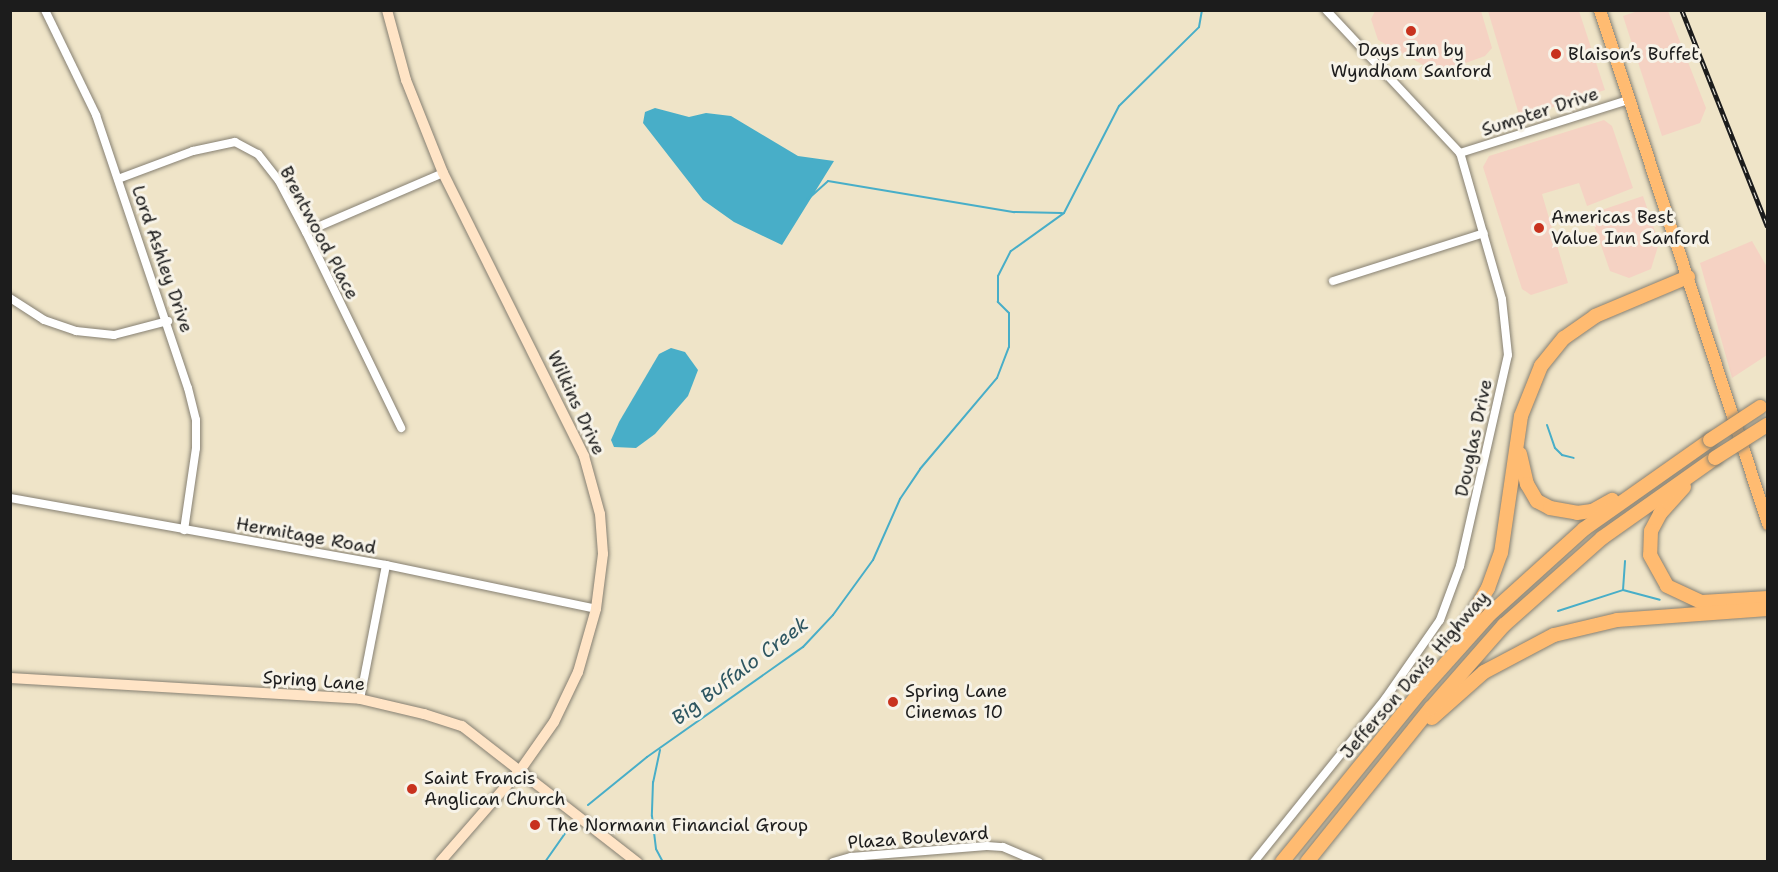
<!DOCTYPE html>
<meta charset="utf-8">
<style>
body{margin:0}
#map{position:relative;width:1778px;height:872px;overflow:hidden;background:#efe4c8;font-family:"Shantell Sans",sans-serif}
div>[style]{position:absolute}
.built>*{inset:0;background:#f5d2c3}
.water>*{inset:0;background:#48aec8}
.stream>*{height:2px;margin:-1px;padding:0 1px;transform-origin:1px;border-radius:1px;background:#48aec8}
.roads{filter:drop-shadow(0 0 2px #868072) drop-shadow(0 0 2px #868072)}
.street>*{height:8px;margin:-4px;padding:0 4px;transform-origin:4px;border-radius:4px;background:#fff}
.secondary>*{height:10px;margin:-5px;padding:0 5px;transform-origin:5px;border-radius:5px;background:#ffe4c6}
.primary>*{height:12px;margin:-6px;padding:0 6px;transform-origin:6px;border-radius:6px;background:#ffbb71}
.highway>*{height:14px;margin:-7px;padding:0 7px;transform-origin:7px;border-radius:7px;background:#ffbb71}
.rail>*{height:4.5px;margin-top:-2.25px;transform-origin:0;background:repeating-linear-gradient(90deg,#f7f3e8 0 7px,#1c1c1c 0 14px);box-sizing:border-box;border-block:2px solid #1c1c1c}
.bridges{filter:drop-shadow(0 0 2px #868072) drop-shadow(0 0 2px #868072)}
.highway-bridge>*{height:14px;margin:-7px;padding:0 7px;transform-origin:7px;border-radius:7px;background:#ffbb71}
.dots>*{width:16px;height:16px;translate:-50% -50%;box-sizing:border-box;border:3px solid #f7f3e8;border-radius:50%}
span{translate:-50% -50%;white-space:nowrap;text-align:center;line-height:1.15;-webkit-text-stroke:6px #f7f3e8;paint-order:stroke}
.poi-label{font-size:18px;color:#1c1c1c}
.left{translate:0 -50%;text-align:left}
.street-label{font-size:18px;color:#1c1c1c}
.water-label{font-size:20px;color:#2e5661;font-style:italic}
.frame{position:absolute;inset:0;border:12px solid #1c1c1c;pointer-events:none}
</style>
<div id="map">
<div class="built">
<div style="clip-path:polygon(1641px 10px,1668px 11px,1706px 108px,1700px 123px,1662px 136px,1623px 16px)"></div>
<div style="clip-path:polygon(1375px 11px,1481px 11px,1492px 48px,1485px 56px,1438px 73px,1378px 40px,1371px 19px)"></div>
<div style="clip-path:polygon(1488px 11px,1579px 11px,1605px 90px,1520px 118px)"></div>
<div style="clip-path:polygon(1604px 120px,1612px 126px,1633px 188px,1587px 206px,1579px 183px,1542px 194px,1568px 283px,1531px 295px,1522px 289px,1483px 167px,1489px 156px)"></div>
<div style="clip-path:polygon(1643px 196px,1659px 243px,1651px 269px,1629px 278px,1610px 271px,1590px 214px)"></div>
<div style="clip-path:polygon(1752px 241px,1767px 267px,1767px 355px,1732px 378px,1700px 263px)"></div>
</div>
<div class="water">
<div style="clip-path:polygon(655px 108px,689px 117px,706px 113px,731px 116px,798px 156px,834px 161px,782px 245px,734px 222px,703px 200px,643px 123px,645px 112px)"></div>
<div style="clip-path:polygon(671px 348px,685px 352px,698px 370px,688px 396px,655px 434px,636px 448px,614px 447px,611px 440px,619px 422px,659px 354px)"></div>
</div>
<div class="stream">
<div style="left:807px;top:200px;width:28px;rotate:-42deg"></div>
<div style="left:828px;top:181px;width:189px;rotate:9.5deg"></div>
<div style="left:1014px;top:212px;width:48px;rotate:1.2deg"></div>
<div style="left:1547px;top:425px;width:24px;rotate:71deg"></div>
<div style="left:1555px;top:448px;width:10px;rotate:45deg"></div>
<div style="left:1562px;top:455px;width:12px;rotate:14deg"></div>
<div style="left:1623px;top:590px;width:29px;rotate:-86deg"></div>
<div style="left:1558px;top:611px;width:68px;rotate:-17.9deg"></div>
<div style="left:1623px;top:590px;width:38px;rotate:15deg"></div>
<div style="left:660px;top:750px;width:33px;rotate:102deg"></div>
<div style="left:653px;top:782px;width:34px;rotate:92deg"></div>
<div style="left:652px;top:816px;width:33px;rotate:83deg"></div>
<div style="left:656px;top:849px;width:15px;rotate:62deg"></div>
<div style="left:588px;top:805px;width:76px;rotate:-39.1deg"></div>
<div style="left:647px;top:757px;width:191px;rotate:-35.2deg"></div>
<div style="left:803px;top:647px;width:44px;rotate:-46.8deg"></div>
<div style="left:833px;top:615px;width:68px;rotate:-54deg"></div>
<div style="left:873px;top:560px;width:67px;rotate:-66.1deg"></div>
<div style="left:900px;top:499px;width:36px;rotate:-56deg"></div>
<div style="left:920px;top:469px;width:119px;rotate:-49.8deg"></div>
<div style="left:997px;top:378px;width:33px;rotate:-69deg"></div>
<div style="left:1009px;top:347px;width:34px;rotate:-90deg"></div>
<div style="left:1009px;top:313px;width:16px;rotate:-135deg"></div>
<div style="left:998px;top:302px;width:26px;rotate:-90deg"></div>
<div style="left:998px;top:276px;width:28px;rotate:-63deg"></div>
<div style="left:1011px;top:251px;width:65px;rotate:-35.6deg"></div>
<div style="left:1064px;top:213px;width:120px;rotate:-62.8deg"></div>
<div style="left:1119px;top:106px;width:112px;rotate:-44.6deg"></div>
<div style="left:1199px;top:27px;width:17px;rotate:-80deg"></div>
<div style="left:545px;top:862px;width:49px;rotate:-55deg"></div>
</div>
<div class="roads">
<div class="street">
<div style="left:45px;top:10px;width:117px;rotate:64.1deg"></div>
<div style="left:96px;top:115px;width:288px;rotate:71.4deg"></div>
<div style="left:188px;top:388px;width:33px;rotate:76deg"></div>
<div style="left:196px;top:420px;width:28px;rotate:90deg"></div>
<div style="left:196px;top:448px;width:83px;rotate:98.3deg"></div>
<div style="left:1460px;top:153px;width:176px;rotate:-17.5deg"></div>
<div style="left:118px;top:179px;width:80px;rotate:-20.5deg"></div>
<div style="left:193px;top:151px;width:43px;rotate:-12.1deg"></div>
<div style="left:235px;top:142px;width:26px;rotate:28deg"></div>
<div style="left:258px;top:154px;width:34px;rotate:52deg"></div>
<div style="left:279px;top:181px;width:58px;rotate:62.1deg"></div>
<div style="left:306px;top:232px;width:218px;rotate:64.1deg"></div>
<div style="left:306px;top:232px;width:149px;rotate:-23.3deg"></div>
<div style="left:1333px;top:281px;width:158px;rotate:-17.6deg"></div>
<div style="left:10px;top:298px;width:40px;rotate:32.9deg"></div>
<div style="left:44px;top:320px;width:34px;rotate:19deg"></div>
<div style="left:76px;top:331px;width:38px;rotate:6deg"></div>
<div style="left:114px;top:335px;width:56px;rotate:-14.5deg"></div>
<div style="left:10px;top:498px;width:382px;rotate:10.1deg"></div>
<div style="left:386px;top:565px;width:215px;rotate:11.8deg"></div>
<div style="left:360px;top:699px;width:136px;rotate:-79deg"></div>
<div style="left:833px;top:862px;width:19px;rotate:-16deg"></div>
<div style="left:851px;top:857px;width:136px;rotate:-4.6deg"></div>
<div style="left:987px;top:846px;width:16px;rotate:4deg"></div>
<div style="left:1003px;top:847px;width:39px;rotate:23deg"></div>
<div style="left:1254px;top:862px;width:209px;rotate:-51.2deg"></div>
<div style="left:1385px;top:699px;width:96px;rotate:-55.2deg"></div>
<div style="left:1440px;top:620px;width:58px;rotate:-69.7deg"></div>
<div style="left:1460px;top:566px;width:216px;rotate:-77.2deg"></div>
<div style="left:1508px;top:355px;width:56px;rotate:-96.1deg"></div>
<div style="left:1502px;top:299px;width:152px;rotate:-106deg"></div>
<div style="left:1460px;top:153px;width:196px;rotate:-133.1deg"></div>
</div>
<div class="secondary">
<div style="left:387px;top:10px;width:73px;rotate:74.8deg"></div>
<div style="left:406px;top:80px;width:100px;rotate:68.3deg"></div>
<div style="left:443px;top:173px;width:316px;rotate:63.5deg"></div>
<div style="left:584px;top:456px;width:60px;rotate:74.6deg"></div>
<div style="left:600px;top:514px;width:40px;rotate:85.7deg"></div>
<div style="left:603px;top:554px;width:55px;rotate:97.3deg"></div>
<div style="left:596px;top:609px;width:66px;rotate:105.9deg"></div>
<div style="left:578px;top:672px;width:55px;rotate:115.6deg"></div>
<div style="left:554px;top:722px;width:57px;rotate:125.1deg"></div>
<div style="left:521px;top:769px;width:123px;rotate:131.1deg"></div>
<div style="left:10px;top:678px;width:351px;rotate:3.4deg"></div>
<div style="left:360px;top:699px;width:66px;rotate:13.2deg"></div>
<div style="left:424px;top:714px;width:40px;rotate:18deg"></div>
<div style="left:462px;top:726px;width:222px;rotate:37.9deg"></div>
</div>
<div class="primary">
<div style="left:1600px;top:10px;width:541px;rotate:71.9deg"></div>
</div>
<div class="highway">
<div style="left:1520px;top:454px;width:31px;rotate:77deg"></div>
<div style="left:1527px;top:484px;width:20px;rotate:60deg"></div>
<div style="left:1537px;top:501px;width:15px;rotate:28deg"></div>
<div style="left:1550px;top:508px;width:27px;rotate:10deg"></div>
<div style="left:1577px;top:513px;width:15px;rotate:-8deg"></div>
<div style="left:1592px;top:511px;width:23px;rotate:-29deg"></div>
<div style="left:1684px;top:487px;width:36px;rotate:132deg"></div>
<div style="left:1660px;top:514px;width:19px;rotate:118deg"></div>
<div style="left:1651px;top:531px;width:24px;rotate:92deg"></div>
<div style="left:1650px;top:555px;width:35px;rotate:61deg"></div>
<div style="left:1667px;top:586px;width:38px;rotate:25deg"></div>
<div style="left:1702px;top:602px;width:66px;rotate:-3.5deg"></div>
<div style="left:1457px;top:640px;width:61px;rotate:-59.2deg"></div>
<div style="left:1488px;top:588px;width:37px;rotate:-70deg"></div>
<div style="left:1501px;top:553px;width:138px;rotate:-81.7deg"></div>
<div style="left:1521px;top:416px;width:54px;rotate:-68.2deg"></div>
<div style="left:1541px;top:366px;width:36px;rotate:-51deg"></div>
<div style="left:1564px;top:338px;width:38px;rotate:-35deg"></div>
<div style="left:1595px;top:316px;width:101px;rotate:-22.8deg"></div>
<div style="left:1432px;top:718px;width:69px;rotate:-41.5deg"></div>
<div style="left:1484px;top:672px;width:79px;rotate:-27.9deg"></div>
<div style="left:1554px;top:635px;width:65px;rotate:-13.4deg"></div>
<div style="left:1617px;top:620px;width:151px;rotate:-4.2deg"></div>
<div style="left:1282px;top:862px;width:219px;rotate:-50.9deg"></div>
<div style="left:1420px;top:692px;width:106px;rotate:-48.1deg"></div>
<div style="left:1491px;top:613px;width:125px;rotate:-42.1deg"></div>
<div style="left:1584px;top:529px;width:154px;rotate:-35.2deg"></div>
<div style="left:1307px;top:862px;width:198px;rotate:-51.2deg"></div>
<div style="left:1431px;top:708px;width:111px;rotate:-48.7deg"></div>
<div style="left:1504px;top:625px;width:131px;rotate:-41.6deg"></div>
<div style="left:1602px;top:538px;width:138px;rotate:-35.3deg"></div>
</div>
</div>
<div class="rail">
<div style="left:1682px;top:10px;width:233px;rotate:68.4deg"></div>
</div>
<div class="bridges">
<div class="highway-bridge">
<div style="left:1710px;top:440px;width:60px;rotate:-33.4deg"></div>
<div style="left:1715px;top:458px;width:62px;rotate:-32.4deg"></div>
</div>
</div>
<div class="dots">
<div style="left:1411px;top:31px;background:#c8321e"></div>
<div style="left:1556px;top:54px;background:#c8321e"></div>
<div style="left:1539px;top:228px;background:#c8321e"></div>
<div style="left:893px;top:702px;background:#c8321e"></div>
<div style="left:412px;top:789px;background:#c8321e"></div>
<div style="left:535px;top:825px;background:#c8321e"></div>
</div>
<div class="poi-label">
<span style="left:1411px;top:61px">Days Inn by<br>Wyndham Sanford</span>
<span class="left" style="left:1568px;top:54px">Blaison’s Buffet</span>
<span class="left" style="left:1551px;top:228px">Americas Best<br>Value Inn Sanford</span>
<span class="left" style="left:905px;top:702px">Spring Lane<br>Cinemas 10</span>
<span class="left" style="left:424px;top:789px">Saint Francis<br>Anglican Church</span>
<span class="left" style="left:547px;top:825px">The Normann Financial Group</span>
</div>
<div class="street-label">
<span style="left:1540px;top:112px;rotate:-18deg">Sumpter Drive</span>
<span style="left:319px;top:233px;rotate:62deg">Brentwood Place</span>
<span style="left:162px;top:259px;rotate:71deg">Lord Ashley Drive</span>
<span style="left:576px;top:403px;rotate:65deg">Wilkins Drive</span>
<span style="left:1474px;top:438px;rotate:-78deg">Douglas Drive</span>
<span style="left:306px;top:536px;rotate:10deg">Hermitage Road</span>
<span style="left:1415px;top:675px;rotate:-49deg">Jefferson Davis Highway</span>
<span style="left:314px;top:681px;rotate:4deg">Spring Lane</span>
<span style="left:918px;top:838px;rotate:-4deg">Plaza Boulevard</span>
</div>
<div class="water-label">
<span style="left:740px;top:671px;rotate:-37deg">Big Buffalo Creek</span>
</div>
<div class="frame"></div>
</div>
